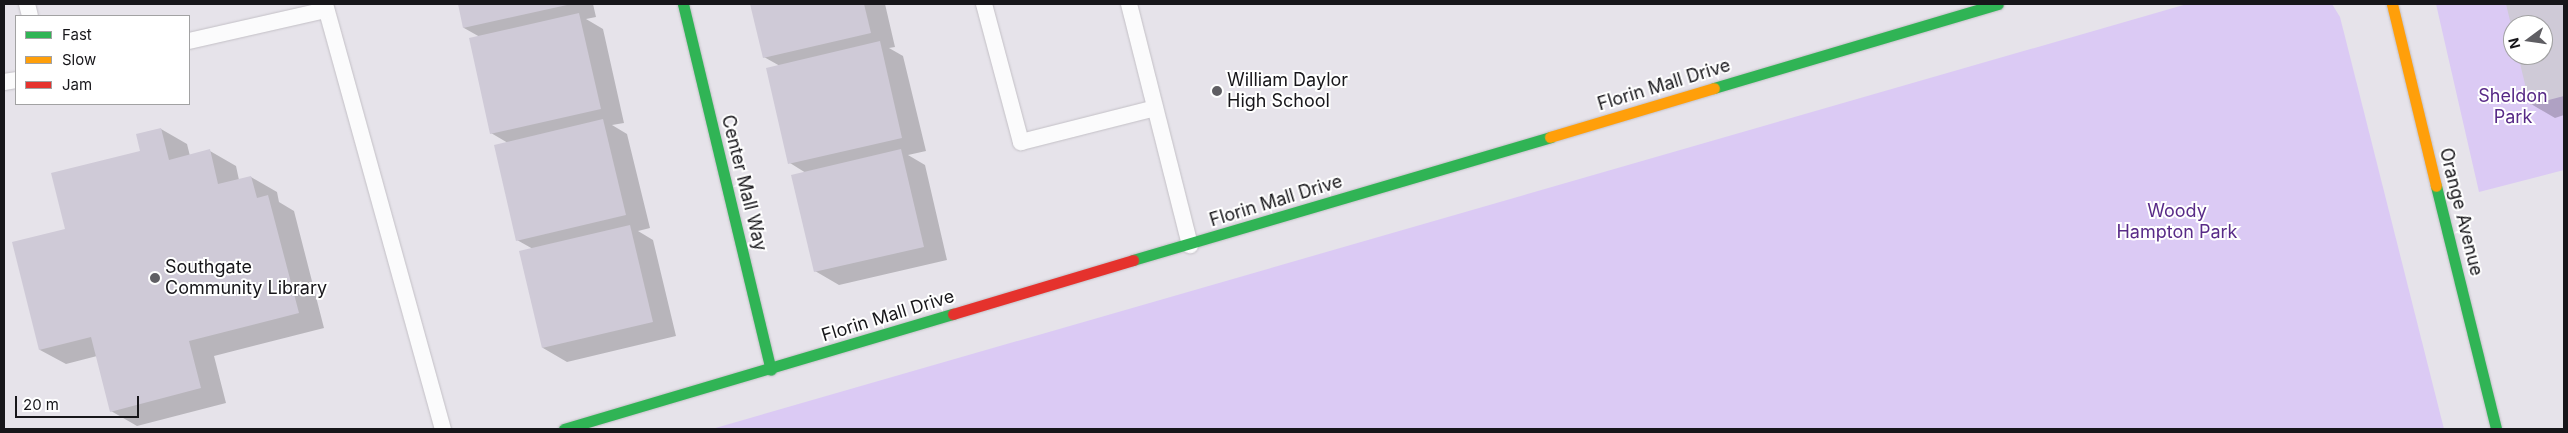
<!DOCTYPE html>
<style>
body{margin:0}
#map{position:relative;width:2568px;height:433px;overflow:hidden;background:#e6e3ea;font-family:Inter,sans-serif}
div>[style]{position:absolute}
.green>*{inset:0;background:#dbcaf4}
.shadow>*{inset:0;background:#0003}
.building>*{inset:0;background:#cfcad7}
.roads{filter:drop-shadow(0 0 1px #c3c0c6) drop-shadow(0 0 1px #c3c0c6)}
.lane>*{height:16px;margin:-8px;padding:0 8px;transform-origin:8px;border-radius:8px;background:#fbfbfc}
.fast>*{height:11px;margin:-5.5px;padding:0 5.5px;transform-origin:5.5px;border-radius:5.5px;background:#30b455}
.slow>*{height:11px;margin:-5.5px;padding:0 5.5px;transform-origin:5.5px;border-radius:5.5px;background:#ff9f0a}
.jam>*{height:11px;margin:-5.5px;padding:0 5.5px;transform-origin:5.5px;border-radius:5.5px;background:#e5322d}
.dots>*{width:14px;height:14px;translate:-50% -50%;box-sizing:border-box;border:2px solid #fff;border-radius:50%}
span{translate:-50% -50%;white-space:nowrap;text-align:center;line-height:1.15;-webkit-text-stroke:4px #fff;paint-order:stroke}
.poi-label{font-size:18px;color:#17161a}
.left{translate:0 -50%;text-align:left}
.street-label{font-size:18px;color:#17161a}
.park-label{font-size:18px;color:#582a87}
.frame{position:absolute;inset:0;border:5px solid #17161a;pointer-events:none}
.legend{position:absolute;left:15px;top:15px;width:175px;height:90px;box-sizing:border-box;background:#fff;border:1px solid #a2a2a3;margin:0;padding:6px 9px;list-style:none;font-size:15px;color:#17161a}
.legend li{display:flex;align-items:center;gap:10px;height:25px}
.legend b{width:25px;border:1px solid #a2a2a3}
.north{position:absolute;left:2503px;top:15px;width:50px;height:50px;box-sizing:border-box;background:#fff;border:1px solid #a2a2a3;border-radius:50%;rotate:256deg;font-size:14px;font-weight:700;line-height:20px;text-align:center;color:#17161a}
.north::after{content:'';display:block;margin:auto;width:18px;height:22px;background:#5f5e63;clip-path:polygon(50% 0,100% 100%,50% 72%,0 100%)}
.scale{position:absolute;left:15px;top:396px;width:124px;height:22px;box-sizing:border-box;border:2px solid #17161a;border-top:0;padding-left:6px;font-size:15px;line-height:18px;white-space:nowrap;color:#17161a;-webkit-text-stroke:4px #fff;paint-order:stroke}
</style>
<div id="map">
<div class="green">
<div style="clip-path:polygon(2187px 4px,2332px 4px,2340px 17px,2444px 429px,712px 429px)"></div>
<div style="clip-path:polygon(evenodd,2436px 4px,2564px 4px,2564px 170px,2479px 192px,2436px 4px,2513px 25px,2543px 25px,2543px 55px,2513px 55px,2513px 25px)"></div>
</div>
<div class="shadow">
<div style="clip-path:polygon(459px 4px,593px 4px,596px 17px,586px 19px,603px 29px,624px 123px,612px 125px,627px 134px,650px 228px,638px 231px,653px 240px,676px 336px,567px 362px,543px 348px,533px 249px,517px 240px,508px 143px,491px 133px,480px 37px,464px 28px)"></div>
<div style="clip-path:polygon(752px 4px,885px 4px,895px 47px,889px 48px,903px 56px,926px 151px,908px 155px,925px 165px,947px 260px,839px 285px,815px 271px,806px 173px,790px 163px,780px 66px,764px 57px)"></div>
<div style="clip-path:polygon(2508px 4px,2564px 4px,2564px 115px,2555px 118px,2531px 104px,2520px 55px,2543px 55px,2543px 25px,2513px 26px)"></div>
<div style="clip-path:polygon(161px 129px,187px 144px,190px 156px,210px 151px,236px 166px,239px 180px,251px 177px,277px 192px,279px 202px,294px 211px,324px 328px,214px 356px,226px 403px,137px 426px,111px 411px,97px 356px,66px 364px,40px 350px,66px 230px)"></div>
</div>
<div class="building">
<div style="clip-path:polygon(458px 4px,567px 4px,567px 5px,463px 28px)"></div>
<div style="clip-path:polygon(750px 4px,864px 4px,871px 33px,763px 58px)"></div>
<div style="clip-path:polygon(2506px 4px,2564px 4px,2564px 96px,2530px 105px,2518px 55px,2543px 55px,2543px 25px,2513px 25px,2512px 29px)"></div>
<div style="clip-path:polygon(579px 13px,601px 109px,490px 134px,469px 38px)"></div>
<div style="clip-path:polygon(880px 41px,902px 138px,788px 164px,766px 68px)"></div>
<div style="clip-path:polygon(603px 119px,626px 215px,516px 241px,494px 145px)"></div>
<div style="clip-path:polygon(161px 128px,169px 160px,210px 149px,218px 184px,251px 176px,257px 198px,268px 195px,299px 313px,189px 341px,201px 388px,110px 412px,91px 337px,39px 350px,12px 242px,65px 229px,51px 173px,140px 151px,136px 134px)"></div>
<div style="clip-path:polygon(901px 149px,924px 247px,814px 272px,791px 175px)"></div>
<div style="clip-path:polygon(630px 225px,653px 322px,542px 348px,519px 251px)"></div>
</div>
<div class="roads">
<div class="lane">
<div style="left:27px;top:4px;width:12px;rotate:76deg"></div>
<div style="left:325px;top:4px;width:441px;rotate:74.5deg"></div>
<div style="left:984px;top:4px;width:143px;rotate:75deg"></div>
<div style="left:1021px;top:142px;width:138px;rotate:-14.2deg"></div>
<div style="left:1129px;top:4px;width:249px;rotate:75.8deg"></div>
<div style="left:189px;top:41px;width:140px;rotate:-12.8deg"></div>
<div style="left:4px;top:82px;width:12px;rotate:-9deg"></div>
</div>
<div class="fast">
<div style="left:683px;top:4px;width:376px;rotate:76.5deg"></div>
<div style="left:1714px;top:88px;width:296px;rotate:-16.5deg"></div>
<div style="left:2436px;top:186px;width:250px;rotate:76.1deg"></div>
<div style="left:1133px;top:260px;width:435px;rotate:-16.4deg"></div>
<div style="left:564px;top:429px;width:406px;rotate:-16.5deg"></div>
</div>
<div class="slow">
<div style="left:2392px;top:4px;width:187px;rotate:76.4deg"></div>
<div style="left:1550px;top:137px;width:171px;rotate:-16.6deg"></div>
</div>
<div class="jam">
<div style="left:953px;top:314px;width:188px;rotate:-16.7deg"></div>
</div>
</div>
<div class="dots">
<div style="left:1217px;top:91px;background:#5f5e63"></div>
<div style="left:155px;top:278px;background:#5f5e63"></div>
</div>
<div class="poi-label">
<span class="left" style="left:1227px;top:91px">William Daylor<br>High School</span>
<span class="left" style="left:165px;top:278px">Southgate<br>Community Library</span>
</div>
<div class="street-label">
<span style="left:1664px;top:85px;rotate:-17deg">Florin Mall Drive</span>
<span style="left:744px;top:183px;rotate:76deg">Center Mall Way</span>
<span style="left:1276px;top:201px;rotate:-17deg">Florin Mall Drive</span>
<span style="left:2461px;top:212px;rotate:76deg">Orange Avenue</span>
<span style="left:888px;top:316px;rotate:-17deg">Florin Mall Drive</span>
</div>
<div class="park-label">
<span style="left:2513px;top:107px">Sheldon<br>Park</span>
<span style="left:2177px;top:222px">Woody<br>Hampton Park</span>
</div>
<div class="frame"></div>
<ul class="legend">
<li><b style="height:6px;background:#30b455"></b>Fast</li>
<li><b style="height:6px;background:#ff9f0a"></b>Slow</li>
<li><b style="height:6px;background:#e5322d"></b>Jam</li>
</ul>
<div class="north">N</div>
<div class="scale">20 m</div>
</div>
